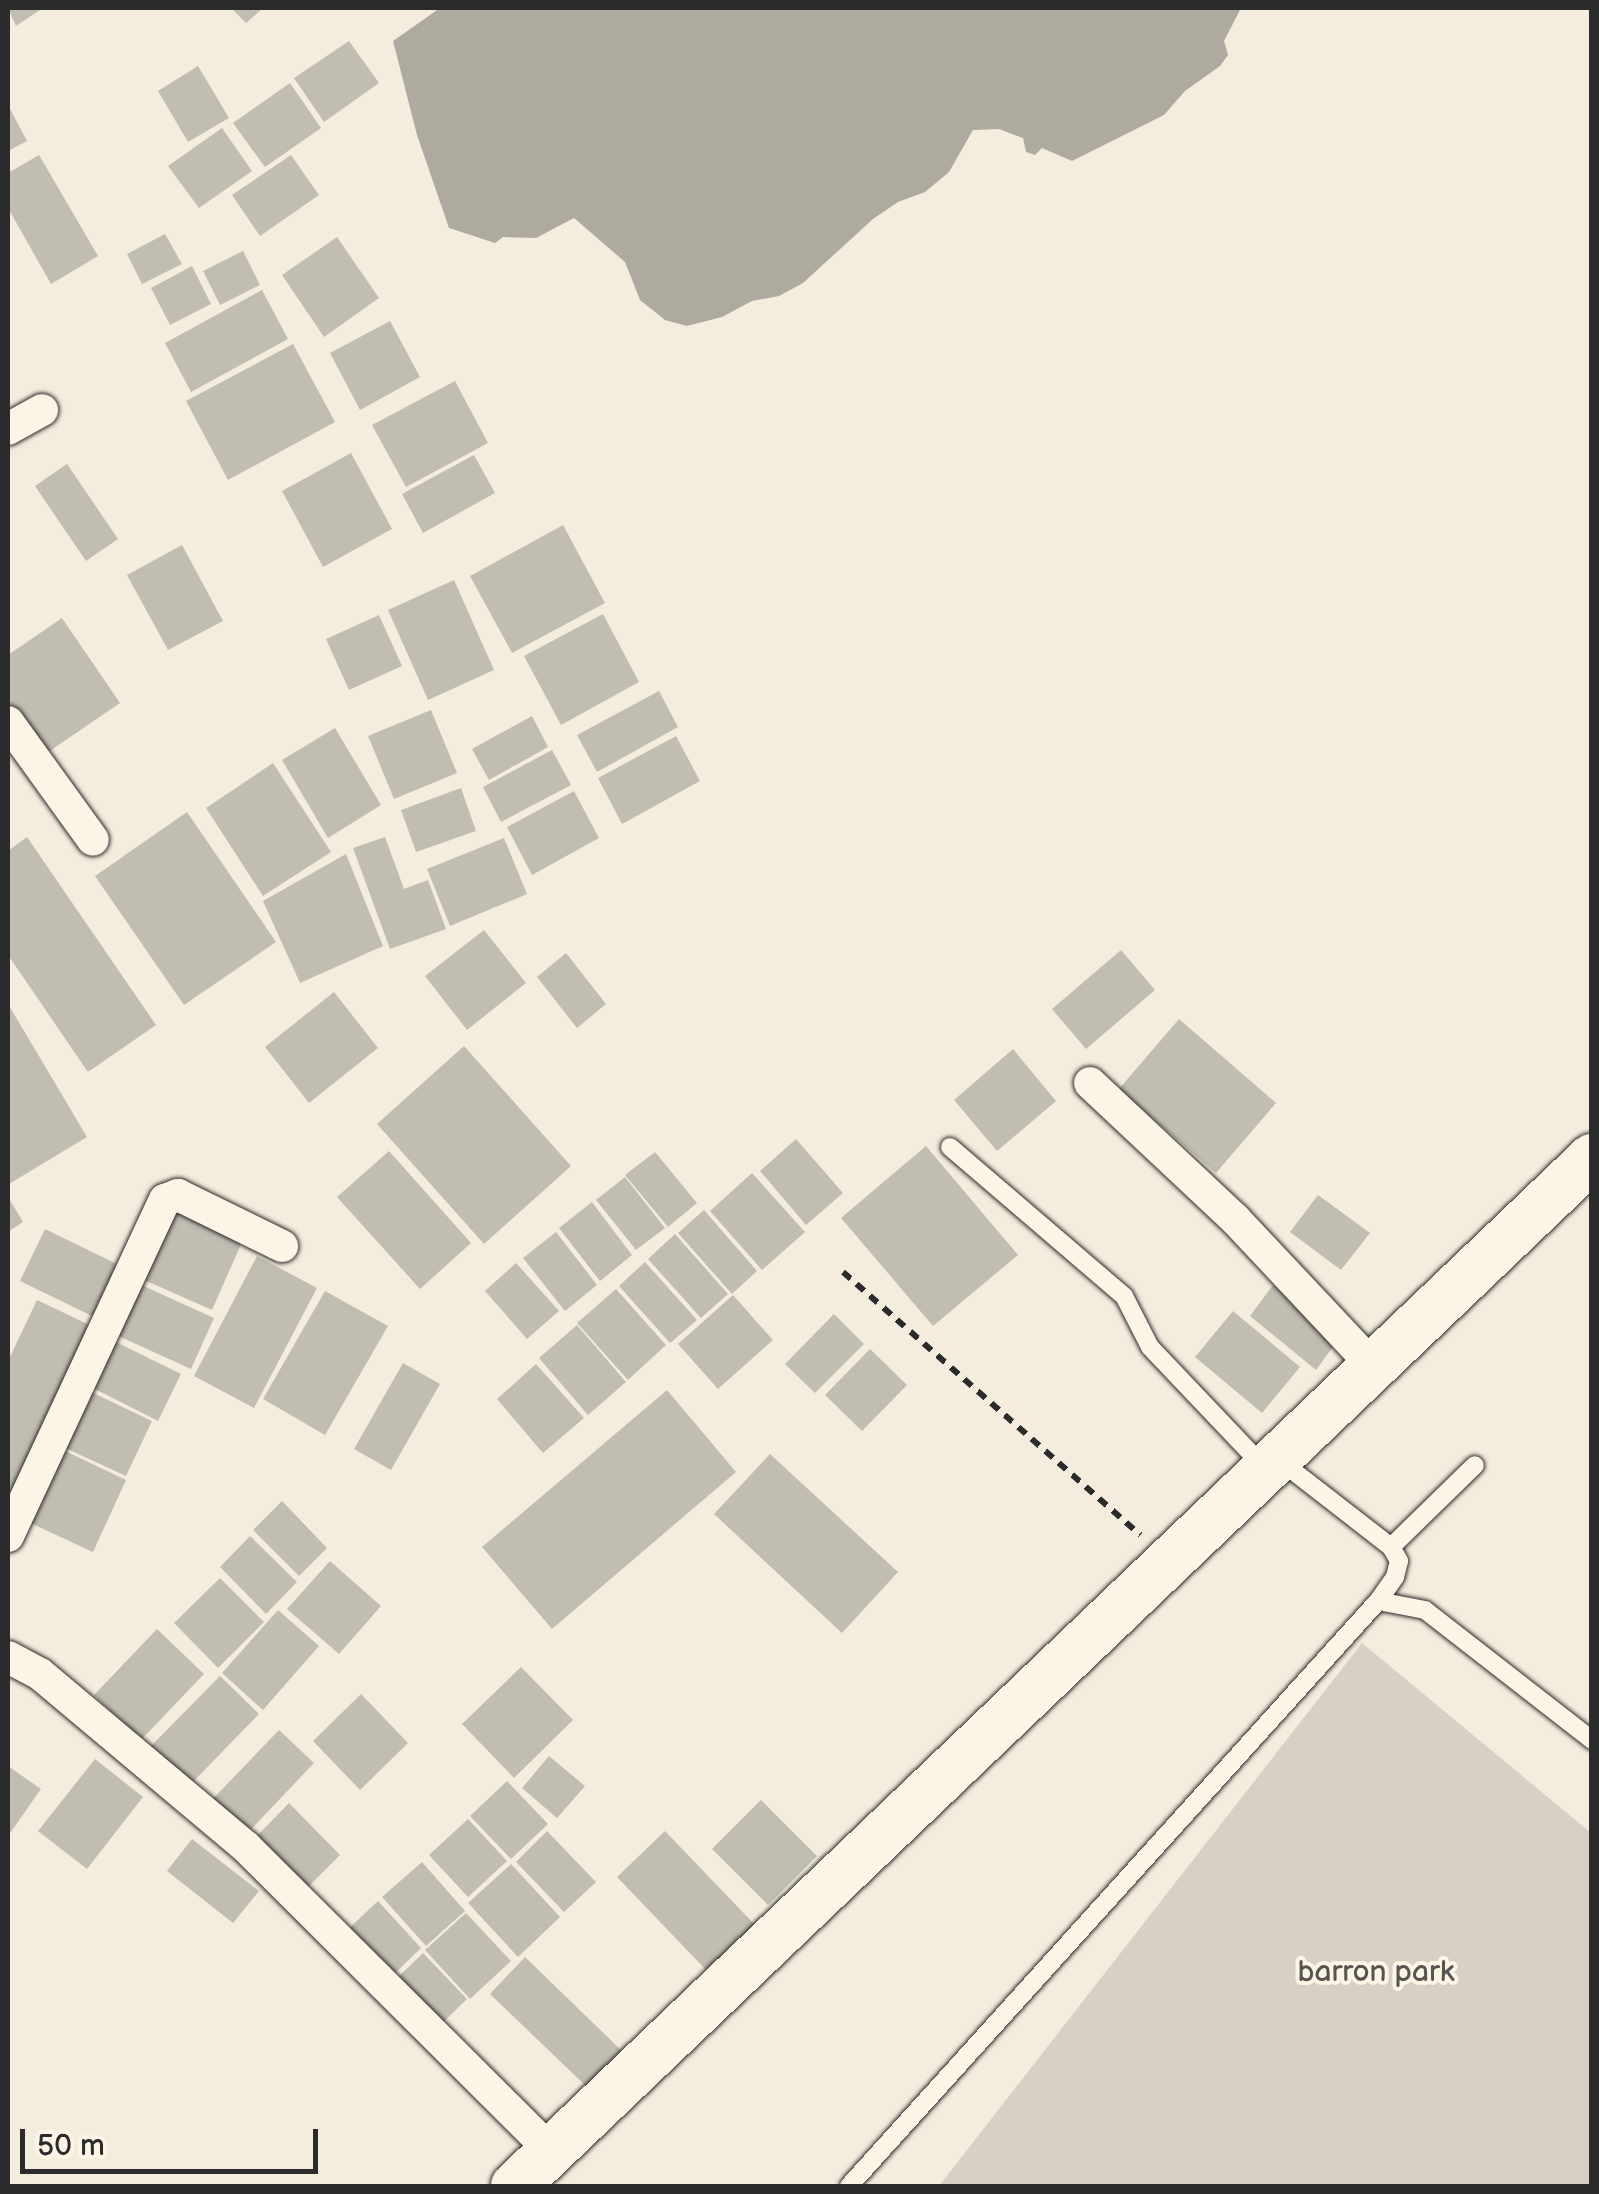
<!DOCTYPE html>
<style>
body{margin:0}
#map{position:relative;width:1599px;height:2194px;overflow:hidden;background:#f4edde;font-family:"Balsamiq Sans",sans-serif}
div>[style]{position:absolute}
.green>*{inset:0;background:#d6d1c4}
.water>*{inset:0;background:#afaaa0}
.building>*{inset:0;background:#c2bdb1}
.path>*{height:6px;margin-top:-3px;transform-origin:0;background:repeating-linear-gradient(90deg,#2b2b2b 0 10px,transparent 0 18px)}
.roads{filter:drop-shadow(0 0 2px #2b2b2b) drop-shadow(0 0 2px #2b2b2b)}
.lane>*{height:18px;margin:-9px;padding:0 9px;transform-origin:9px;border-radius:9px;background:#fcf5e5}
.street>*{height:32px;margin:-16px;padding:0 16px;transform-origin:16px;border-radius:16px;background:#fcf5e5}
.secondary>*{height:48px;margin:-24px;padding:0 24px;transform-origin:24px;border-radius:24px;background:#fcf5e5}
span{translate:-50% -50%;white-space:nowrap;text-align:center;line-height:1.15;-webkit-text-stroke:8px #fcf5e5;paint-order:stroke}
.park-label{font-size:30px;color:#565451}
.frame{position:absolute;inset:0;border:10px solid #2b2b2b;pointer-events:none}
.scale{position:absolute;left:20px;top:2129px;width:298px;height:45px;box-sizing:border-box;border:5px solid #2b2b2b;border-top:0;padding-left:12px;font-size:30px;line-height:35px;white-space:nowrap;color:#2b2b2b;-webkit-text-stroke:8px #fcf5e5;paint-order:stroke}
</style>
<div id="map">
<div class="green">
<div style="clip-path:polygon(1362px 1643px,1591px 1833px,1591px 2186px,939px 2186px)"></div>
</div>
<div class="water">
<div style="clip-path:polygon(440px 8px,1241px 8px,1224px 41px,1228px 55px,1220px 66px,1185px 91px,1164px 115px,1072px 161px,1042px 148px,1035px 155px,1026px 152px,1023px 138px,999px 129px,973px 130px,949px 172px,925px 192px,898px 202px,873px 219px,803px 283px,779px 296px,752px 301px,722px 317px,687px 326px,665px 320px,640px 300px,625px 262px,574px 218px,536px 238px,503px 237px,495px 243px,449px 228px,417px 135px,393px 41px)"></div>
</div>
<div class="building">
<div style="clip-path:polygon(8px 8px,43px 8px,16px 26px)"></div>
<div style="clip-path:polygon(231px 8px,263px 8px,246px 23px)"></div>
<div style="clip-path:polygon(349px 41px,379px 83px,324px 122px,294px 78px)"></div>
<div style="clip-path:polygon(198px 66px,229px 118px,188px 142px,158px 91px)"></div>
<div style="clip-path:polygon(290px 83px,321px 128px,265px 167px,233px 123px)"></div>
<div style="clip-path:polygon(8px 105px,27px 141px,8px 151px)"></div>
<div style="clip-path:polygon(222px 128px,252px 171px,199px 208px,168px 166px)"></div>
<div style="clip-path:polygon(39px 155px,98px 256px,51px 284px,8px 208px,8px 173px)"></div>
<div style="clip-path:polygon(291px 155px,319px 195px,260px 236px,232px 195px)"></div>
<div style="clip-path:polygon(165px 234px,182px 264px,142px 284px,127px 254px)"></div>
<div style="clip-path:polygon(337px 237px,379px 298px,324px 337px,282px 275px)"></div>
<div style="clip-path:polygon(243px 251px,260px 285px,220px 305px,203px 271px)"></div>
<div style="clip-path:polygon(192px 266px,211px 304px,170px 325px,151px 288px)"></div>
<div style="clip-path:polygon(262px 290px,288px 339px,191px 392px,165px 343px)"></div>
<div style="clip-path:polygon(390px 321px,420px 377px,360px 410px,330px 353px)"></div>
<div style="clip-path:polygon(293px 344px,335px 422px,228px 480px,186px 401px)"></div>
<div style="clip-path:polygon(455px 381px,488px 443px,406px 487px,372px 425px)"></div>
<div style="clip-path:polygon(351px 453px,392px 529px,323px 567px,282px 491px)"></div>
<div style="clip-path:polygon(474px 455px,495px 493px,423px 533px,402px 494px)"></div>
<div style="clip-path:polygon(67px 464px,118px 539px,86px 561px,35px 486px)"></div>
<div style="clip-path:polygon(563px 525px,605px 603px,512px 653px,470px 576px)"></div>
<div style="clip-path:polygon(182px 545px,223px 621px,168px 650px,127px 575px)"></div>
<div style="clip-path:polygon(454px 580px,494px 670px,428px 700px,388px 610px)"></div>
<div style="clip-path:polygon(603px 614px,639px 682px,561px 725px,524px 656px)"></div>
<div style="clip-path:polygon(379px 615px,402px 666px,349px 690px,326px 639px)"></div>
<div style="clip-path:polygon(62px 618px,120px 703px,38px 759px,8px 715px,8px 655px)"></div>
<div style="clip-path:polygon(659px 691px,678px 727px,597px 772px,577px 735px)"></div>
<div style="clip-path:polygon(431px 710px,457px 773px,394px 799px,368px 736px)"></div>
<div style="clip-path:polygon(532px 716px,548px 747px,489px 780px,472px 749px)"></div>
<div style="clip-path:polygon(335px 728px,381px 805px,328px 838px,282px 760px)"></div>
<div style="clip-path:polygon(676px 736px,700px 781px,622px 824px,598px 778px)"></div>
<div style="clip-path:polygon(552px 750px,571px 785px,501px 822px,483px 787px)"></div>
<div style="clip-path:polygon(273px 763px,331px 852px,263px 896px,206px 808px)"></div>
<div style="clip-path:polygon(461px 788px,476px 831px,416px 852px,401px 810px)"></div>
<div style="clip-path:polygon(574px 791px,599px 838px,532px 875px,507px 827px)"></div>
<div style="clip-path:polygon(187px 812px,276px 942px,184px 1005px,95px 876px)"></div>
<div style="clip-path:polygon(27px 837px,156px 1025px,88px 1072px,8px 955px,8px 851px)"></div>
<div style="clip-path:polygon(385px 837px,404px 889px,428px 880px,446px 929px,390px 949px,353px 848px)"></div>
<div style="clip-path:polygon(504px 838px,527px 894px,450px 926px,427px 869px)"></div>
<div style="clip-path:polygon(346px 854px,383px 946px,300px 983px,263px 901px)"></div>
<div style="clip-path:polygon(484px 930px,526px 983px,467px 1030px,425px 976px)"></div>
<div style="clip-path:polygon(1121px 950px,1155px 990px,1086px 1049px,1052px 1009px)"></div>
<div style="clip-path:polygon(566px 953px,606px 1004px,577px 1028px,537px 977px)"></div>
<div style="clip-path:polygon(334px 992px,378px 1048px,309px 1103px,265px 1047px)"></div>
<div style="clip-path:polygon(8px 1004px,87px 1137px,9px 1184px,8px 1181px)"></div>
<div style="clip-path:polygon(1179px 1019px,1276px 1103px,1216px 1173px,1119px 1089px)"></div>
<div style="clip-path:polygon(464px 1046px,571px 1166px,484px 1244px,377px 1124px)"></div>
<div style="clip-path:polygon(1013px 1049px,1056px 1101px,997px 1151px,954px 1100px)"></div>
<div style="clip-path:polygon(796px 1139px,843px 1193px,806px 1225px,760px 1171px)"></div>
<div style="clip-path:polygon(926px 1146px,1018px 1255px,933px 1326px,841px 1218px)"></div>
<div style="clip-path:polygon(389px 1151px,471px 1243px,420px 1289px,337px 1197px)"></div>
<div style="clip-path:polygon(655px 1152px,697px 1203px,668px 1227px,625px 1175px)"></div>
<div style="clip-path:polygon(752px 1173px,805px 1232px,762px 1270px,710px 1211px)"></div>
<div style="clip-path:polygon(625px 1177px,665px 1228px,636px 1250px,596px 1200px)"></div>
<div style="clip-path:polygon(1318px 1195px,1370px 1233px,1341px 1270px,1290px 1232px)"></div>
<div style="clip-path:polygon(8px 1197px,23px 1222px,8px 1232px)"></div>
<div style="clip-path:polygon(592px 1202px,632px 1255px,600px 1281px,559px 1228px)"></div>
<div style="clip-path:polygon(166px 1208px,242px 1242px,212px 1310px,135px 1276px)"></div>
<div style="clip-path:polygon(704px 1210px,757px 1271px,732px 1294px,678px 1233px)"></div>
<div style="clip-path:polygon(45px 1229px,119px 1265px,94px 1317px,20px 1281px)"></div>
<div style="clip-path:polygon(556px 1232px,597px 1285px,565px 1311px,523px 1258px)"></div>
<div style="clip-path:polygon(675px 1234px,728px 1294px,701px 1318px,648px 1259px)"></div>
<div style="clip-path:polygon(257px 1256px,317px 1288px,254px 1408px,194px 1376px)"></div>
<div style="clip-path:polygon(645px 1262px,697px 1320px,670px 1343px,619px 1286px)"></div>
<div style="clip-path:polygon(516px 1263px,559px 1311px,527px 1339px,485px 1291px)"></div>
<div style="clip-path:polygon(137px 1283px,214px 1318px,191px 1369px,114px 1334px)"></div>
<div style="clip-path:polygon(1273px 1285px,1338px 1340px,1316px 1370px,1250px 1316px)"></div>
<div style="clip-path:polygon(616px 1289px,666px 1345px,628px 1380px,577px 1323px)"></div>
<div style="clip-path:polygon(325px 1291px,388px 1326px,325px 1435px,263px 1399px)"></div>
<div style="clip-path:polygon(733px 1295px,773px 1340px,718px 1389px,678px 1344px)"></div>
<div style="clip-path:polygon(37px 1300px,98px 1329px,8px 1518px,8px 1361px)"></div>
<div style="clip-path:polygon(1233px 1311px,1300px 1367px,1262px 1413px,1195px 1357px)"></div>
<div style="clip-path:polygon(834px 1314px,864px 1344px,815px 1393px,785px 1364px)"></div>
<div style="clip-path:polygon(577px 1325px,626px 1382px,588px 1415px,539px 1358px)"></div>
<div style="clip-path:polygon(114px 1341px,181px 1374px,158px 1421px,91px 1387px)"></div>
<div style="clip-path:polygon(870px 1349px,907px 1385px,862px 1431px,825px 1395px)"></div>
<div style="clip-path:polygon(403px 1363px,440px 1384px,391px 1470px,354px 1449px)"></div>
<div style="clip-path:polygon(536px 1364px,584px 1418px,543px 1453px,497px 1399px)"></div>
<div style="clip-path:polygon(667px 1390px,736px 1472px,552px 1629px,482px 1547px)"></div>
<div style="clip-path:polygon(89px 1391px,152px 1421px,126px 1476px,63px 1447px)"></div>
<div style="clip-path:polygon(61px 1449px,126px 1480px,93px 1552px,28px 1522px)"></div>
<div style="clip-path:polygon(770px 1454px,898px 1572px,842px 1633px,714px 1514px)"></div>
<div style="clip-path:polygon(282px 1501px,327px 1548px,299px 1576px,253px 1530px)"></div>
<div style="clip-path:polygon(250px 1536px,297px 1582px,266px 1614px,220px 1567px)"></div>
<div style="clip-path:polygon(330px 1561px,381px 1606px,339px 1654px,287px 1609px)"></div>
<div style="clip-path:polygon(220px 1578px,264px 1622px,218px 1668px,174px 1623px)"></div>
<div style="clip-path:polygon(278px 1610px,319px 1646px,263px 1710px,222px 1673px)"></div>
<div style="clip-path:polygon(157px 1629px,204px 1674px,141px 1740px,94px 1695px)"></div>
<div style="clip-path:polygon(521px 1667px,573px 1720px,514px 1778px,462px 1724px)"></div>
<div style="clip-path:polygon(220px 1676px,259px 1714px,190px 1785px,150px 1747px)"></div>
<div style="clip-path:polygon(361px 1694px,408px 1743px,360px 1790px,313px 1741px)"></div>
<div style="clip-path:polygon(279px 1730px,314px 1763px,242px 1839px,207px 1805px)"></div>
<div style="clip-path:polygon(549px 1756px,585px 1786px,557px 1818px,522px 1788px)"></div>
<div style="clip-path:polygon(95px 1759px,143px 1797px,87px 1869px,38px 1831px)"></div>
<div style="clip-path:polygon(8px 1766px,41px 1789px,8px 1836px)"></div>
<div style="clip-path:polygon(507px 1781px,548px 1824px,511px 1859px,470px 1816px)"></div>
<div style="clip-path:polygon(761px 1800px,817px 1856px,768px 1905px,712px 1849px)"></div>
<div style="clip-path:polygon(289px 1803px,340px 1855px,302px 1893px,251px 1842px)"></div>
<div style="clip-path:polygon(468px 1819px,507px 1861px,468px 1897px,429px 1855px)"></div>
<div style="clip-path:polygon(547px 1831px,596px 1882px,564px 1912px,516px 1862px)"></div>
<div style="clip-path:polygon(665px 1831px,757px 1927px,709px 1973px,617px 1877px)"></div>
<div style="clip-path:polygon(192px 1839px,259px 1891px,233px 1923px,167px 1871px)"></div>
<div style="clip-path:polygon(422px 1862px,465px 1911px,426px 1946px,382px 1897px)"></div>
<div style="clip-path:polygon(511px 1864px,560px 1917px,518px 1957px,468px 1903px)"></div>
<div style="clip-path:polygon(378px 1901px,421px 1948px,388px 1980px,344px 1933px)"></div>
<div style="clip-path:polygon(466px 1913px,511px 1961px,470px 1999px,425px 1950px)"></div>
<div style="clip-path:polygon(423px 1953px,467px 1999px,434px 2031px,390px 1985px)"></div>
<div style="clip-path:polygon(525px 1957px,624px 2053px,589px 2089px,490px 1994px)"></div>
</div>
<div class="path">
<div style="left:843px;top:1272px;width:397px;rotate:41.5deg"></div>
</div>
<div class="roads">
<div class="lane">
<div style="left:950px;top:1147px;width:229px;rotate:40.6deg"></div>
<div style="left:1124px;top:1296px;width:57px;rotate:63deg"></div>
<div style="left:1150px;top:1347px;width:166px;rotate:46.5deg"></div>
<div style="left:1279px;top:1460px;width:142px;rotate:37.8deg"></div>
<div style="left:1391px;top:1547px;width:16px;rotate:60deg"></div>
<div style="left:1399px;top:1561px;width:16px;rotate:104deg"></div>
<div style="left:1395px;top:1577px;width:29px;rotate:125deg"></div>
<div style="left:1391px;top:1547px;width:117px;rotate:-44.3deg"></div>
<div style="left:849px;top:2186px;width:789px;rotate:-47.88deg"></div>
<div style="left:1378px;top:1601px;width:48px;rotate:10.8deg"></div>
<div style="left:1425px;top:1610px;width:212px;rotate:37.9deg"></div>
</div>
<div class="street">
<div style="left:8px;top:429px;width:39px;rotate:-29deg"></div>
<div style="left:8px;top:722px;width:145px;rotate:54.2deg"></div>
<div style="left:1090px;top:1083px;width:199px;rotate:43.2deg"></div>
<div style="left:1235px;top:1219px;width:204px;rotate:46.8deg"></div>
<div style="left:8px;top:1536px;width:371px;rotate:-65deg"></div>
<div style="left:165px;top:1200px;width:14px;rotate:-21deg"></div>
<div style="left:178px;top:1195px;width:116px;rotate:26.1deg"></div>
<div style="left:8px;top:1657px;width:36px;rotate:28deg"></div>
<div style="left:40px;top:1674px;width:269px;rotate:40deg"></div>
<div style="left:246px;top:1847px;width:432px;rotate:44.9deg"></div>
</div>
<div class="secondary">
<div style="left:515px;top:2186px;width:1489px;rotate:-43.67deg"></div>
</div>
</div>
<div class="park-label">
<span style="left:1376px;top:1972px">barron park</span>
</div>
<div class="frame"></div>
<div class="scale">50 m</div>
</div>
